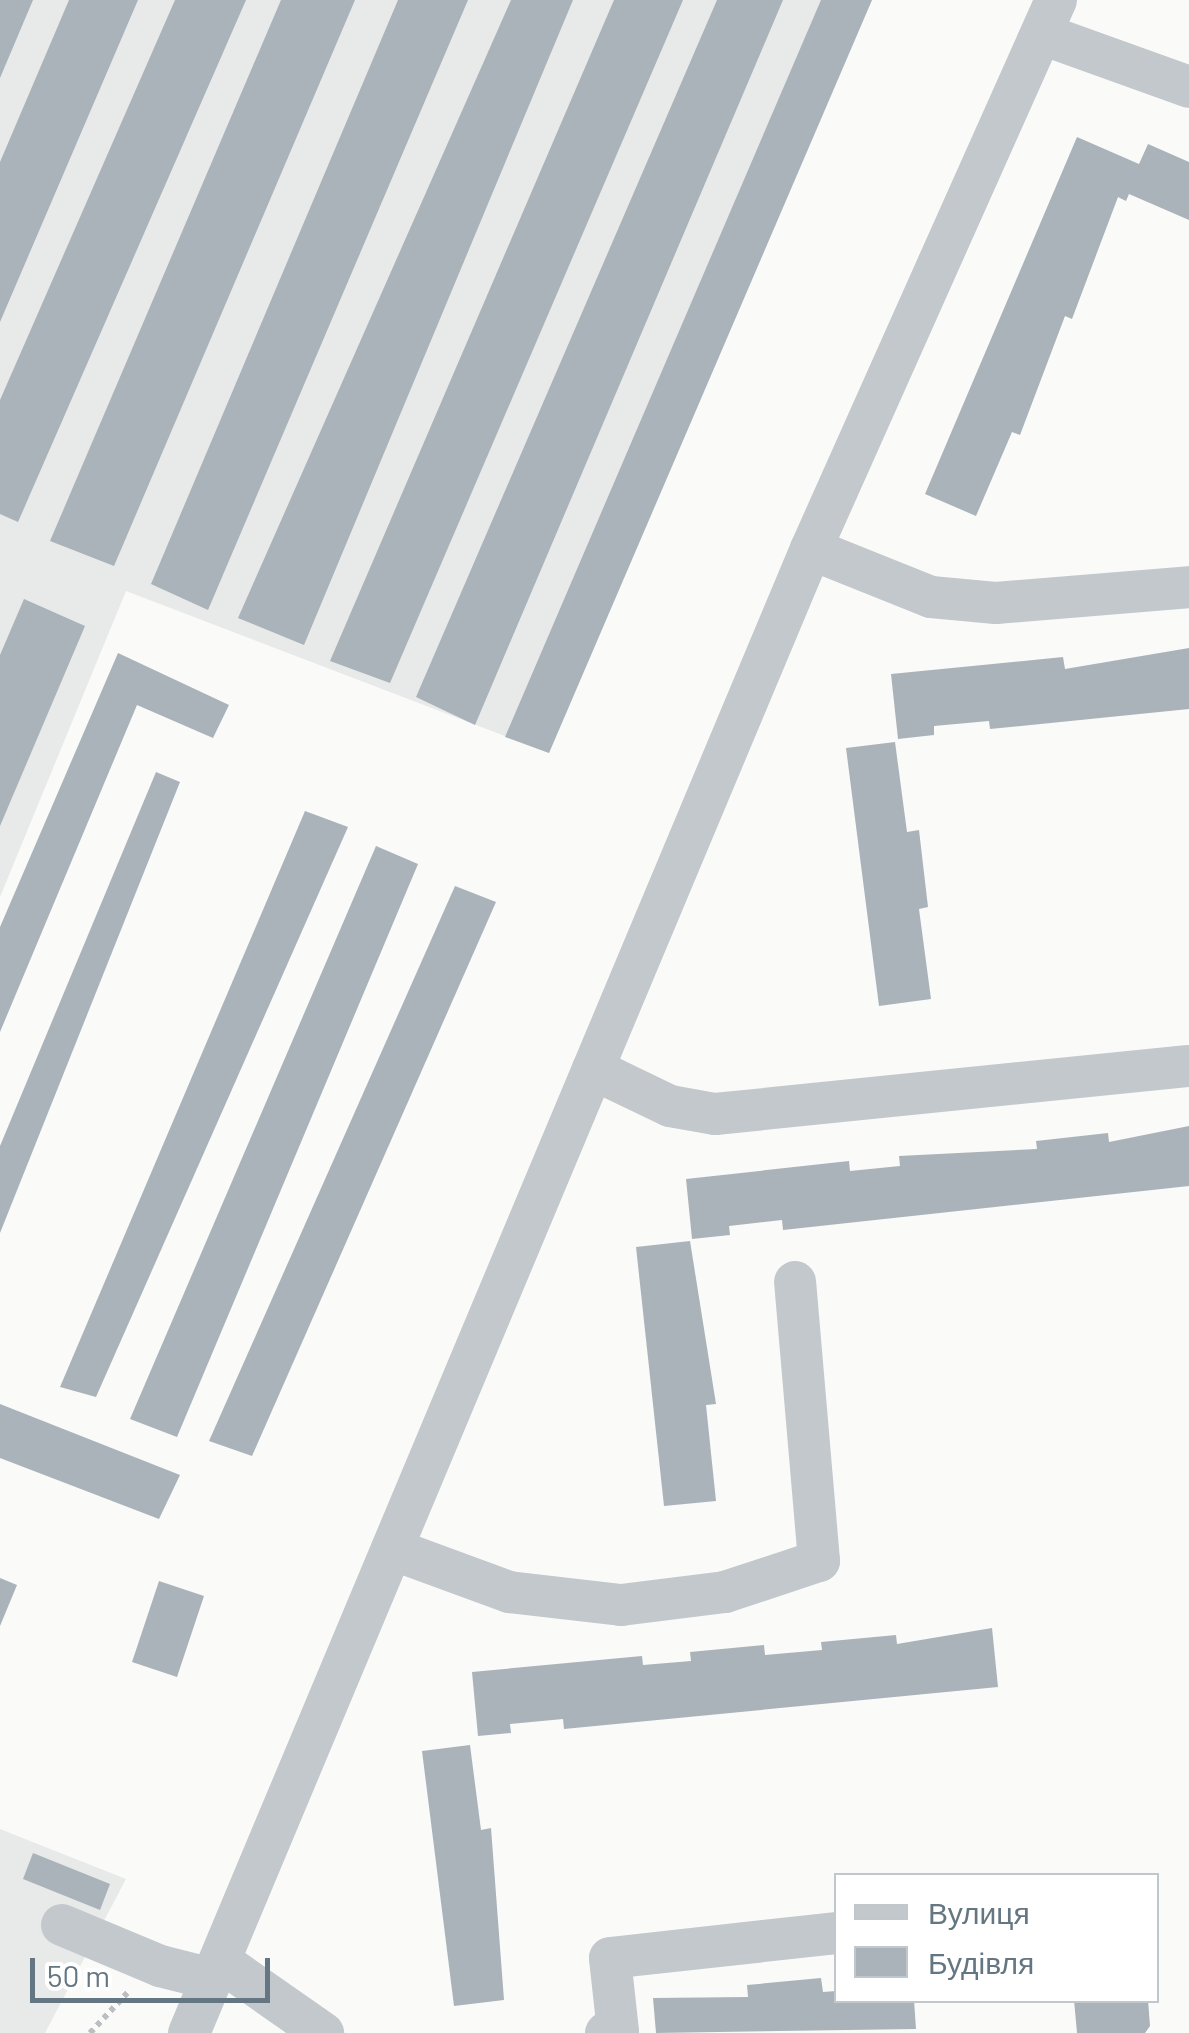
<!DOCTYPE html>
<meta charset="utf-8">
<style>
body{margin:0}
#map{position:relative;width:1189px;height:2033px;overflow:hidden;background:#fafaf8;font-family:Barlow,sans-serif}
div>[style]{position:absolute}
.built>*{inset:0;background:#e8e9e9}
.building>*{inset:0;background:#aab3b9}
.path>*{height:6px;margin-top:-3px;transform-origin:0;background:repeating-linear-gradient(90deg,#bbbfc2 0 5px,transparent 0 10px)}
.minor>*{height:42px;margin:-21px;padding:0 21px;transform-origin:21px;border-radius:21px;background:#c3c8cc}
span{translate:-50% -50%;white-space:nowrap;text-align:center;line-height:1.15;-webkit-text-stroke:10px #fff;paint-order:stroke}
.legend{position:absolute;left:834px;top:1873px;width:325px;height:130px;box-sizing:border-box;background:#fff;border:2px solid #c1c8cd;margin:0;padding:12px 18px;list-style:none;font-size:30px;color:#657683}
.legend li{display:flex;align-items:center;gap:20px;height:50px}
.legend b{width:50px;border:2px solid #c1c8cd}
.scale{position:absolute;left:30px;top:1958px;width:240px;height:45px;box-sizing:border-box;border:5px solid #657683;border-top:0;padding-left:12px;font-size:30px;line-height:35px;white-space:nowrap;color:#657683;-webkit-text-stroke:8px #fff;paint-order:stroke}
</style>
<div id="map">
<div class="built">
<div style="clip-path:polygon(0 0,872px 0,549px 753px,126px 591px,0 897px)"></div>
<div style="clip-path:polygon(0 1829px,126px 1879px,45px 2033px,0 2033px)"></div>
</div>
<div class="building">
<div style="clip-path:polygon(0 0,33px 0,0 78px)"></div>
<div style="clip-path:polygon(69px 0,138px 0,0 322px,0 162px)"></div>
<div style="clip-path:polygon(175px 0,246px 0,18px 522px,0 514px,0 400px)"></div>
<div style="clip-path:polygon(281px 0,355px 0,114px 566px,50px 541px)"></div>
<div style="clip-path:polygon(398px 0,468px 0,208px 610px,151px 584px)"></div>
<div style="clip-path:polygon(511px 0,573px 0,304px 645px,238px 618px)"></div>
<div style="clip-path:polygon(614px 0,683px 0,390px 683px,330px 661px)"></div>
<div style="clip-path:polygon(717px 0,783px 0,475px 725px,416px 697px)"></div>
<div style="clip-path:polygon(821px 0,872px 0,549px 753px,505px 737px)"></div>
<div style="clip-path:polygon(1077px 137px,1139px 164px,1148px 144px,1189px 162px,1189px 220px,1129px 194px,1126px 201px,1118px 197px,1072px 319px,1065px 316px,1020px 435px,1012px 432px,976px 516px,925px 494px)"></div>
<div style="clip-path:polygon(24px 599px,85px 626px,0 826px,0 655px)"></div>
<div style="clip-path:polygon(1189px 648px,1189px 709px,990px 729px,989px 721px,934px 726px,934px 735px,898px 739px,891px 674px,1063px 657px,1065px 669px)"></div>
<div style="clip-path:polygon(118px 653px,229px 705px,213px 738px,137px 705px,0 1032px,0 927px)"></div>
<div style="clip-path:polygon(895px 742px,907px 832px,919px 830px,928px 907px,919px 909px,931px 999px,879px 1006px,846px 748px)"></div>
<div style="clip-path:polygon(156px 772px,180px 782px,0 1233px,0 1146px)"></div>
<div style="clip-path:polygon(305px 811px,348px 827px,96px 1397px,60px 1387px)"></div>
<div style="clip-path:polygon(376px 846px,418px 864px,177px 1437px,130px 1419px)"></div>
<div style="clip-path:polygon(455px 886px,496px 902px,252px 1456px,209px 1441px)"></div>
<div style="clip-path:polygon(1189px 1126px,1189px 1186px,783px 1230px,782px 1220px,729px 1226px,730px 1235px,692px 1239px,686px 1179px,849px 1161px,850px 1171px,900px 1166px,899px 1156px,1037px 1149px,1036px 1141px,1108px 1133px,1109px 1142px)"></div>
<div style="clip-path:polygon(690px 1241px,716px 1404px,706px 1405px,716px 1501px,664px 1506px,636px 1247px)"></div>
<div style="clip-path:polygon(0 1404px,180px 1475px,159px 1519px,0 1458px)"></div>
<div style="clip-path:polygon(0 1578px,17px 1585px,0 1626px)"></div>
<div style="clip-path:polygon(159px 1581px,204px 1596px,177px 1677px,132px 1662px)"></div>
<div style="clip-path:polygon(992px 1628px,998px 1687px,564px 1729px,563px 1719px,510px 1724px,511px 1733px,478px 1736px,472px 1672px,642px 1656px,643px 1665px,691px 1661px,690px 1652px,764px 1645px,765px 1655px,822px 1650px,821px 1642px,896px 1635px,897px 1644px)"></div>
<div style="clip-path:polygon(470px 1745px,481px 1830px,491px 1828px,504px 2000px,454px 2006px,422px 1751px)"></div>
<div style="clip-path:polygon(33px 1853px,110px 1884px,100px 1910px,23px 1879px)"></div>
<div style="clip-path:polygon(821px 1978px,823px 1992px,836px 1991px,836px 2000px,914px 2000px,916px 2029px,656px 2033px,653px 1998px,748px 1997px,747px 1985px)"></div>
<div style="clip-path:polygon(1074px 2000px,1148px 2000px,1150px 2026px,1145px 2033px,1077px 2033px)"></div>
</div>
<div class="path">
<div style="left:90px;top:2033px;width:59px;rotate:-47.1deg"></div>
</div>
<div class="minor">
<div style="left:1042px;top:34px;width:156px;rotate:19.8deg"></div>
<div style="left:811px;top:549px;width:129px;rotate:21.8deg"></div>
<div style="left:931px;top:597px;width:65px;rotate:5.3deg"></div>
<div style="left:996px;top:603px;width:194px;rotate:-4.7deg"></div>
<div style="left:593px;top:1069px;width:85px;rotate:25.7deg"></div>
<div style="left:670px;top:1106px;width:46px;rotate:10.1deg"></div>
<div style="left:715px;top:1114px;width:476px;rotate:-5.8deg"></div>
<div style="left:392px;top:1549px;width:125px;rotate:20.2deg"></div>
<div style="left:509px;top:1592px;width:113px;rotate:6.6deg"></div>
<div style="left:621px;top:1605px;width:105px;rotate:-7.1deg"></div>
<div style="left:725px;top:1592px;width:99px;rotate:-18.3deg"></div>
<div style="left:819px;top:1561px;width:280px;rotate:-94.9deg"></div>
<div style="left:62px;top:1925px;width:106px;rotate:22.7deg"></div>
<div style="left:160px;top:1966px;width:54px;rotate:14deg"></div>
<div style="left:220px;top:1961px;width:126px;rotate:35deg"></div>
<div style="left:189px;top:2033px;width:1609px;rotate:-67.26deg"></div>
<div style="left:811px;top:549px;width:601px;rotate:-65.95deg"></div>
<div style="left:606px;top:2033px;width:12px;rotate:-9deg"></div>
<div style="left:618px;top:2031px;width:73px;rotate:-96.3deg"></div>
<div style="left:610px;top:1958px;width:227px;rotate:-6.3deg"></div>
</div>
<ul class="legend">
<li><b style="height:12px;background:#c3c8cc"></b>Вулиця</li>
<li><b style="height:28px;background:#aab3b9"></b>Будівля</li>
</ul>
<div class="scale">50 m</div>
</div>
